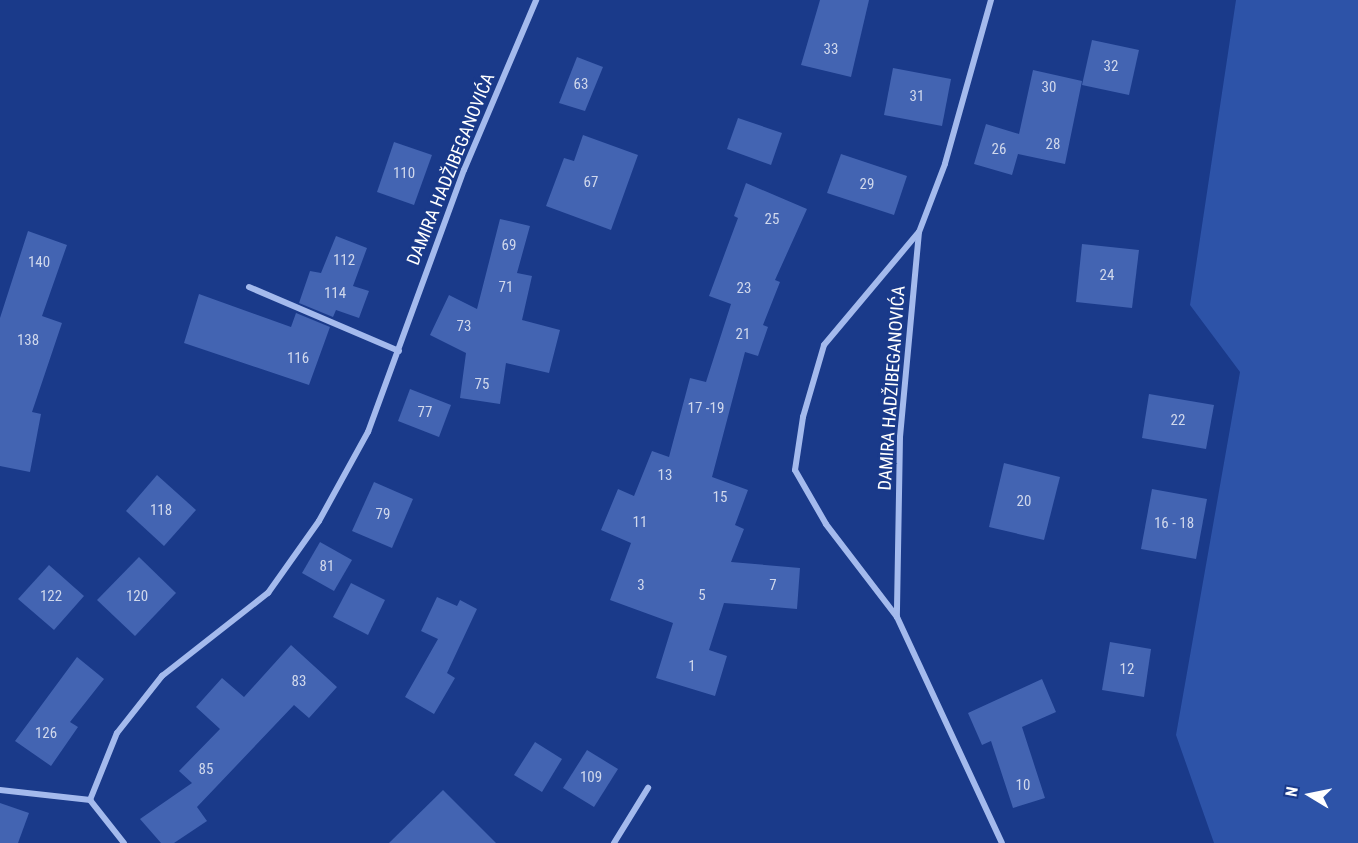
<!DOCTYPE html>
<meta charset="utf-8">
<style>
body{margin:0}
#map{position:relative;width:1358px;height:843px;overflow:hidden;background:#1a3a8a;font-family:"Roboto Condensed",sans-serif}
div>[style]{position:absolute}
.green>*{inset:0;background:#2d53a8}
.building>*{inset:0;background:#4364b2}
.street>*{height:6px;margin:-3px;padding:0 3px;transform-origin:3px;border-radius:3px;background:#a4baed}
span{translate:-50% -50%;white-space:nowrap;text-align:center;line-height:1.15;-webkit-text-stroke:4.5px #1a3a8a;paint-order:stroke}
.number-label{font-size:15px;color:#d0d8ec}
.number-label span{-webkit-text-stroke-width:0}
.street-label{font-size:18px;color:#fff}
.north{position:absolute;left:1280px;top:765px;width:60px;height:60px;-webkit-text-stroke:4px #1a3a8a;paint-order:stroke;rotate:280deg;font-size:16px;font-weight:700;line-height:24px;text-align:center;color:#fff}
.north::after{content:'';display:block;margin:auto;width:21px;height:27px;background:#fff;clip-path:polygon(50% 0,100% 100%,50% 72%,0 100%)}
</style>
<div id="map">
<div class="green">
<div style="clip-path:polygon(1236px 0,1358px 0,1358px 843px,1214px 843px,1176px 735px,1240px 372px,1190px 305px)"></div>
</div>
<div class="building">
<div style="clip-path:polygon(820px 0,869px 0,851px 77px,801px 65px)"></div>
<div style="clip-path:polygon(1092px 40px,1139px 50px,1129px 95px,1082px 85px)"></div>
<div style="clip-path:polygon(577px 57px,603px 67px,585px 111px,559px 103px)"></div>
<div style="clip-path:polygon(893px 68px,951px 79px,942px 126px,884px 115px)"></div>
<div style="clip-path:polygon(1033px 70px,1082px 81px,1065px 164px,1018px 154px,1012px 175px,974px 164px,986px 124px,1019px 134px)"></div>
<div style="clip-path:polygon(738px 118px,782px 133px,771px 165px,727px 149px)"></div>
<div style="clip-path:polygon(583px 135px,638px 155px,611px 230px,546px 206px,564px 158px,574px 161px)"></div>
<div style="clip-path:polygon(394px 142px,432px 155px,414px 205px,377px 192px)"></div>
<div style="clip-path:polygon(841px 154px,907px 176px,894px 215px,827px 193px)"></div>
<div style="clip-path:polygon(746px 183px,807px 209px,775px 280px,780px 282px,763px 325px,768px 327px,758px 356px,745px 352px,712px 477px,748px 490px,735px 525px,744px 529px,731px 562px,800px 568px,797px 609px,724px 603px,709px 650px,727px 656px,715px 696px,656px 678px,673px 623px,610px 600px,631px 543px,601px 530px,618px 489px,634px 496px,652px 451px,669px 457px,690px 378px,706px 382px,731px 304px,709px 296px,738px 218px,734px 216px)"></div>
<div style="clip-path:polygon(500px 219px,530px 226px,517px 273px,532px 276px,522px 320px,560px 330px,549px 373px,506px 363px,500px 404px,460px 398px,466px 353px,430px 335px,449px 295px,477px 309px)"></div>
<div style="clip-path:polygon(28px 231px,67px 245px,42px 316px,62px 323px,32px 412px,41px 414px,30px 472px,0 466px,0 318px)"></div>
<div style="clip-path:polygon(336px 236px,367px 248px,353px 286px,369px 291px,359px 318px,336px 310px,333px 317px,299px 303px,310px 271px,321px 273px)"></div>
<div style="clip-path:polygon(1082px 244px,1139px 250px,1132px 308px,1076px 302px)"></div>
<div style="clip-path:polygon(199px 294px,291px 327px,296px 313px,330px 327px,309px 385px,184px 343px)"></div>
<div style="clip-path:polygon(410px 389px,451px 405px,439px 437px,398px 421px)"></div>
<div style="clip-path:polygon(1149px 394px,1214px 405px,1206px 449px,1142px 438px)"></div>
<div style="clip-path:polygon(1004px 463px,1060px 477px,1044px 540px,989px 527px)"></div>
<div style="clip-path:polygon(157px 475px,196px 510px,164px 546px,126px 511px)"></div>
<div style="clip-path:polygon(374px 482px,413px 499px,392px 548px,352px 531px)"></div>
<div style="clip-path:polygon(1152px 489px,1207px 499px,1196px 559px,1141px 549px)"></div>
<div style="clip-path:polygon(320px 542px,352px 560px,334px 591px,302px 573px)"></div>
<div style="clip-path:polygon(139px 557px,176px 593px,135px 636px,97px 600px)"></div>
<div style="clip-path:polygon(49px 565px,84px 596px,54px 630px,18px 599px)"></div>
<div style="clip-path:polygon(351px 583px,385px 600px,368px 635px,333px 617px)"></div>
<div style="clip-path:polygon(437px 597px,457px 606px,460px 600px,477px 609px,447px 673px,455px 678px,434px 714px,405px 697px,438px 639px,421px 631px)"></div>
<div style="clip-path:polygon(1110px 642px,1151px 649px,1144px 697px,1102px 690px)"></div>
<div style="clip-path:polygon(291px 645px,337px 687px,309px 718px,294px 705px,197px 807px,207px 821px,174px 843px,161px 843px,140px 819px,192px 783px,179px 771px,220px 729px,196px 707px,222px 678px,244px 697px)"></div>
<div style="clip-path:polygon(77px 657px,104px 679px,70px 722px,78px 727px,51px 766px,15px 741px)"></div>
<div style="clip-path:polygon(1042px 679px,1056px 712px,1022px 727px,1045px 798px,1013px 808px,991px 741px,982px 745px,968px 713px)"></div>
<div style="clip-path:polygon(535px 742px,562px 759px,542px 792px,514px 775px)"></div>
<div style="clip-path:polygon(587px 750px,618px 769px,594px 807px,563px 788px)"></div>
<div style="clip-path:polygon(443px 790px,496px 843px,389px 843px)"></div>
<div style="clip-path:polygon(0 803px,29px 813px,18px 843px,0 843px)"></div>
</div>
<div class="street">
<div style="left:991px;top:0;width:170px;rotate:105.7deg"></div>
<div style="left:945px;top:164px;width:73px;rotate:110.9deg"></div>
<div style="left:919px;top:232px;width:206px;rotate:95.3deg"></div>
<div style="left:900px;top:437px;width:180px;rotate:91deg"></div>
<div style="left:897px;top:617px;width:249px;rotate:65.1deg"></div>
<div style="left:249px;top:287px;width:163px;rotate:23.1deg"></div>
<div style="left:897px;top:617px;width:117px;rotate:-127.4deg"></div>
<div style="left:826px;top:524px;width:62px;rotate:-119.9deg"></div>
<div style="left:795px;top:470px;width:54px;rotate:-81.4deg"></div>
<div style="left:803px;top:417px;width:75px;rotate:-73.7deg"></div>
<div style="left:824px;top:345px;width:146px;rotate:-50deg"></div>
<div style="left:0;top:790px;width:91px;rotate:6.3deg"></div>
<div style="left:124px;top:843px;width:55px;rotate:-128.3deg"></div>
<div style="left:90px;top:800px;width:72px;rotate:-68.1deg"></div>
<div style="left:117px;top:733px;width:73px;rotate:-51.7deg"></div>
<div style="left:162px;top:676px;width:135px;rotate:-38.1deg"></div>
<div style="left:268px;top:593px;width:88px;rotate:-54.7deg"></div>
<div style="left:319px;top:521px;width:102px;rotate:-61.2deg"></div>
<div style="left:368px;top:432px;width:279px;rotate:-69.9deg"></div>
<div style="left:464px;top:170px;width:185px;rotate:-67deg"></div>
<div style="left:614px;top:843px;width:65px;rotate:-58.3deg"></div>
</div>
<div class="number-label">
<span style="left:831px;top:50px">33</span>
<span style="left:1111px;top:67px">32</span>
<span style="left:581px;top:85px">63</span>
<span style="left:1049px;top:88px">30</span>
<span style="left:917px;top:97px">31</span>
<span style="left:1053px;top:145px">28</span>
<span style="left:999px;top:150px">26</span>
<span style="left:404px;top:174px">110</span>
<span style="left:591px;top:183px">67</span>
<span style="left:867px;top:185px">29</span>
<span style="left:772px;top:220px">25</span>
<span style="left:509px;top:246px">69</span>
<span style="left:344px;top:261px">112</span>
<span style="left:39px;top:263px">140</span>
<span style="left:1107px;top:276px">24</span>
<span style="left:506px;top:288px">71</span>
<span style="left:744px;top:289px">23</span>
<span style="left:335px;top:294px">114</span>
<span style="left:464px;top:327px">73</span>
<span style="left:743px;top:335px">21</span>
<span style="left:28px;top:341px">138</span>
<span style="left:298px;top:359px">116</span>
<span style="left:482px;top:385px">75</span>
<span style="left:706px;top:409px">17 -19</span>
<span style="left:425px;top:413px">77</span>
<span style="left:1178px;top:421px">22</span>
<span style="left:665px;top:476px">13</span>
<span style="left:720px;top:498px">15</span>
<span style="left:1024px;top:502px">20</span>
<span style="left:161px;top:511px">118</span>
<span style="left:383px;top:515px">79</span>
<span style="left:640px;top:523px">11</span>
<span style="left:1174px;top:524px">16 - 18</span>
<span style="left:327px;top:567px">81</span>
<span style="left:641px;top:586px">3</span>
<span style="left:773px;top:586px">7</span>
<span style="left:702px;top:596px">5</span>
<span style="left:51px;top:597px">122</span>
<span style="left:137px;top:597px">120</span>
<span style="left:692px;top:667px">1</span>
<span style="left:1127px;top:670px">12</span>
<span style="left:299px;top:682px">83</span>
<span style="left:46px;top:734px">126</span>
<span style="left:206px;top:770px">85</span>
<span style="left:591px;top:778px">109</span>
<span style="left:1023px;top:786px">10</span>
</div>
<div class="street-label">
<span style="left:451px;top:169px;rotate:-68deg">DAMIRA HADŽIBEGANOVIĆA</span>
<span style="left:892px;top:388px;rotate:-86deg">DAMIRA HADŽIBEGANOVIĆA</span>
</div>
<div class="north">N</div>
</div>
